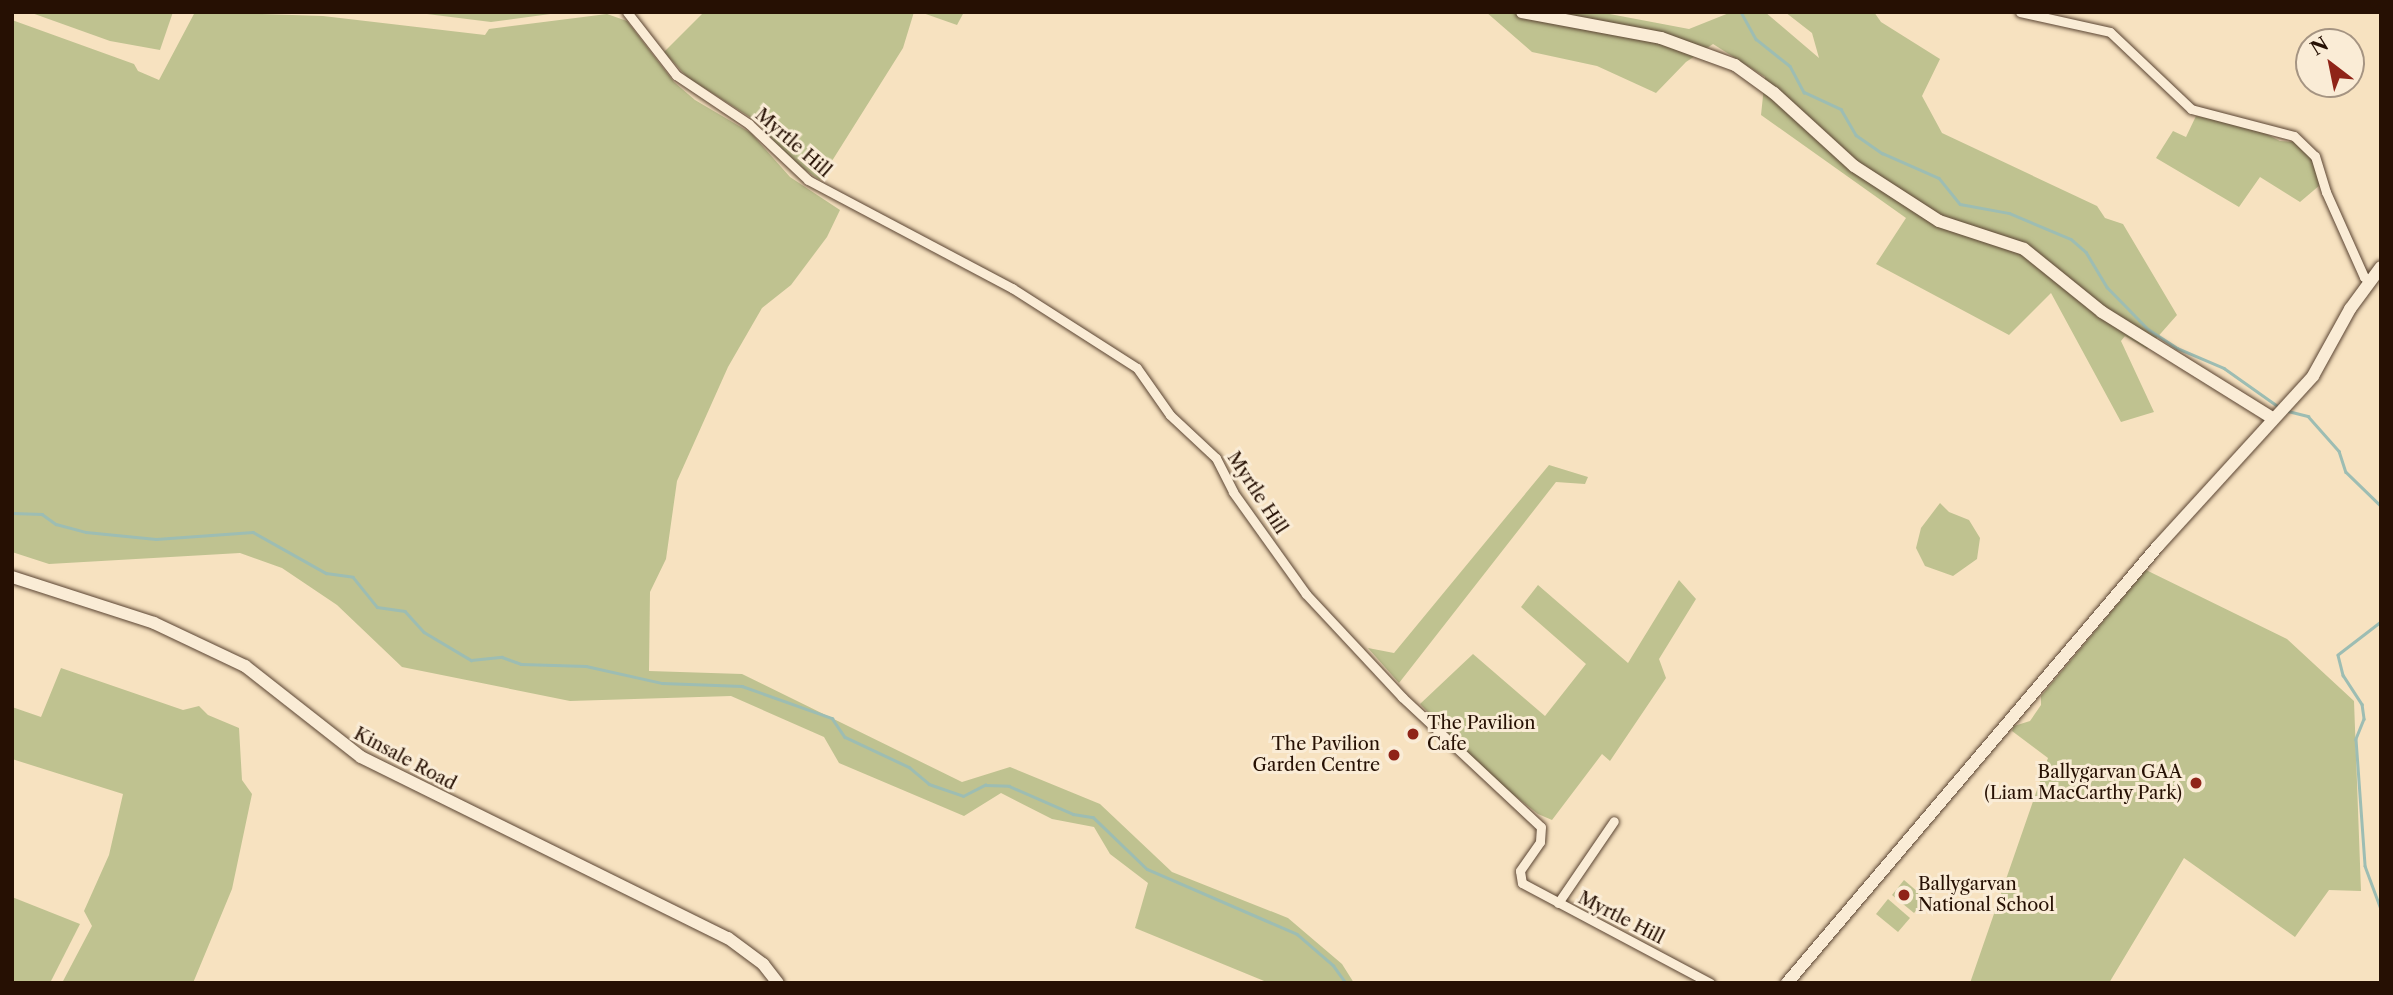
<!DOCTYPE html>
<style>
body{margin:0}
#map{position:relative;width:2393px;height:995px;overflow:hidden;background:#f7e2c0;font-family:"Libre Caslon Text",serif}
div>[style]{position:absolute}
.green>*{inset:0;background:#bfc290}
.stream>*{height:2.5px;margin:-1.25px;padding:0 1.25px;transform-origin:1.25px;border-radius:1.25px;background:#9dbdb3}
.roads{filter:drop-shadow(0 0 2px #5a4432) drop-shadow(0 0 2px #5a4432)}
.street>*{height:9px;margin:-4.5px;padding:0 4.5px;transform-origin:4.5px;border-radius:4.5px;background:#faecd6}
.secondary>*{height:12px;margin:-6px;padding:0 6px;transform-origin:6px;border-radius:6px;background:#faecd6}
.dots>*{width:19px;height:19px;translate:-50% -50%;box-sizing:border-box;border:4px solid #faecd6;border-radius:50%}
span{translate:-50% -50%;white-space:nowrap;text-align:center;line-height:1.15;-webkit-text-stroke:6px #faecd6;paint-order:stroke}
.street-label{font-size:18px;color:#261003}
.poi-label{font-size:18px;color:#261003}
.left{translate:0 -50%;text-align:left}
.right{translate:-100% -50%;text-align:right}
.frame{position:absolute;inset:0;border:14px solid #261003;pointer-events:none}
.north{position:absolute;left:2295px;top:28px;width:70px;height:70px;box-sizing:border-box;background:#faecd6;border:2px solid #a59482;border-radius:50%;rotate:328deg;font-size:19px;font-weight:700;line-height:28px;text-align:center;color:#261003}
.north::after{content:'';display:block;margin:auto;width:24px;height:32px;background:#8f2418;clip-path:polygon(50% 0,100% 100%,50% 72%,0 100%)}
</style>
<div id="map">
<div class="green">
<div style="clip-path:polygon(29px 12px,173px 12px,160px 50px,110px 41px)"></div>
<div style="clip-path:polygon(195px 12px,323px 16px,485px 35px,489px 29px,607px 14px,627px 21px,674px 82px,695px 100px,751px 133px,790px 177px,840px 210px,827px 237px,791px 285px,762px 308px,728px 367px,677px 481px,666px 559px,650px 592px,649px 671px,742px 674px,962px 782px,1010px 767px,1100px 804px,1172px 872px,1288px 918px,1342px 964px,1354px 983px,1269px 983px,1135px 928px,1148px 883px,1110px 854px,1094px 827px,1052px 819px,1001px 793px,964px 816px,839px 763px,824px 737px,731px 696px,570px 701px,402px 667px,337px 605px,282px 568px,240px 553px,49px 564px,12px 552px,12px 20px,134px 64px,138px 71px,159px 80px)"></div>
<div style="clip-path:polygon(411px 12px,565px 12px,491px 22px)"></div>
<div style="clip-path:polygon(704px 12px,914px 12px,903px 48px,820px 180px,793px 162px,756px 121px,687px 77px,664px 52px)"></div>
<div style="clip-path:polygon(920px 12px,964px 12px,957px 25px)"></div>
<div style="clip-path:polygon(1486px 12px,1599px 12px,1689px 29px,1729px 13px,1765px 12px,1819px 58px,1812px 33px,1785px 12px,1874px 12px,1881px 22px,1940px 59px,1922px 96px,1942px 133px,2097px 206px,2105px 218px,2123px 224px,2177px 315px,2147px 349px,2125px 336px,2121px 341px,2154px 412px,2121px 422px,2051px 293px,2009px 335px,1876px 264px,1906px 218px,1761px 115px,1765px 77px,1713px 44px,1686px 62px,1656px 93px,1597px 66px,1532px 52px)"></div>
<div style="clip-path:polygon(2196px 116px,2253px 127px,2280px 141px,2295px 142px,2312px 159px,2320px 185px,2300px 202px,2260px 177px,2239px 207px,2156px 158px,2173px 131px,2186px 137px)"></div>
<div style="clip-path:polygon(1549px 465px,1588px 477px,1585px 484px,1556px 482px,1399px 683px,1368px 648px,1394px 653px)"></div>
<div style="clip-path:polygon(1940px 503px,1949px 512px,1969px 520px,1980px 538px,1977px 559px,1953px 576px,1925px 566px,1916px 548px,1921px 528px)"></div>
<div style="clip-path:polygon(2146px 570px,2287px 639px,2354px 701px,2361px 891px,2329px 890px,2295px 937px,2184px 858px,2109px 983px,1970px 983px,2048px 758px,2012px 731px,2014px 726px,2030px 721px,2041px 705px,2041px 696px)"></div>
<div style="clip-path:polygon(1679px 580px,1696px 599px,1659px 659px,1666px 678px,1610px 761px,1602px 754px,1552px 820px,1538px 814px,1492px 778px,1420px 704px,1473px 654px,1545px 716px,1586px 664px,1521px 607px,1538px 585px,1628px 663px)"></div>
<div style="clip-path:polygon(61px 668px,183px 710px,199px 706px,208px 715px,239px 728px,242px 780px,252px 794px,232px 889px,193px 983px,62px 983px,92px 926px,84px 911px,109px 855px,123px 794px,12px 759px,12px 707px,41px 717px)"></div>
<div style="clip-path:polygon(1904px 880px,1926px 899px,1914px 913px,1892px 895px)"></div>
<div style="clip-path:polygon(12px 897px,80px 924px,50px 983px,12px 983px)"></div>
<div style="clip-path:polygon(1888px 899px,1910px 918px,1898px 932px,1876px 914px)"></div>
</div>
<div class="stream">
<div style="left:1741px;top:12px;width:31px;rotate:61deg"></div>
<div style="left:1756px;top:39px;width:43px;rotate:38.5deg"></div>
<div style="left:1790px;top:66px;width:30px;rotate:62deg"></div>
<div style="left:1804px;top:92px;width:41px;rotate:24.7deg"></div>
<div style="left:1841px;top:109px;width:30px;rotate:60deg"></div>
<div style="left:1856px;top:135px;width:32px;rotate:35deg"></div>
<div style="left:1882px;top:153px;width:62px;rotate:23.7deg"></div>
<div style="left:1939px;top:178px;width:33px;rotate:51deg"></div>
<div style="left:1960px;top:204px;width:50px;rotate:10.4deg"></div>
<div style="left:2009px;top:213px;width:67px;rotate:22.8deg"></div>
<div style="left:2071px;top:239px;width:20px;rotate:41deg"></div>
<div style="left:2086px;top:252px;width:41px;rotate:59deg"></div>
<div style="left:2107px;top:287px;width:59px;rotate:45.7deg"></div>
<div style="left:2148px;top:329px;width:35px;rotate:33deg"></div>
<div style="left:2177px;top:348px;width:51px;rotate:23.1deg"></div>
<div style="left:2224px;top:368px;width:67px;rotate:35.3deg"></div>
<div style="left:2288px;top:411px;width:21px;rotate:14deg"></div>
<div style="left:2308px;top:416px;width:47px;rotate:48.5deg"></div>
<div style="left:2339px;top:451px;width:22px;rotate:72deg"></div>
<div style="left:2346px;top:472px;width:49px;rotate:44.2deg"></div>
<div style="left:12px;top:513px;width:30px;rotate:2deg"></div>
<div style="left:42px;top:514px;width:17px;rotate:36deg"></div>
<div style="left:56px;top:524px;width:31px;rotate:15deg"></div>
<div style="left:86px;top:532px;width:70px;rotate:5.7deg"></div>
<div style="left:156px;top:539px;width:97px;rotate:-4.1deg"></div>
<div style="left:253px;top:532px;width:84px;rotate:29.3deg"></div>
<div style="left:326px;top:573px;width:27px;rotate:8deg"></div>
<div style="left:353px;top:577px;width:38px;rotate:51deg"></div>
<div style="left:377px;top:607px;width:28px;rotate:8deg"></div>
<div style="left:405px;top:611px;width:28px;rotate:48deg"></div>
<div style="left:424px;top:632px;width:55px;rotate:30.8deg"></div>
<div style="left:471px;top:660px;width:31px;rotate:-6deg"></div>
<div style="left:502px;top:657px;width:20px;rotate:20deg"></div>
<div style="left:521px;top:664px;width:65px;rotate:1.8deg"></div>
<div style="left:586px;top:666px;width:78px;rotate:12.6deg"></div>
<div style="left:662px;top:683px;width:80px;rotate:2.1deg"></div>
<div style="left:742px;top:686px;width:96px;rotate:19.6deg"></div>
<div style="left:832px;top:718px;width:23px;rotate:56deg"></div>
<div style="left:845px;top:737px;width:71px;rotate:25.1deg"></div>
<div style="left:909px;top:767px;width:26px;rotate:40deg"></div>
<div style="left:929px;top:784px;width:36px;rotate:19deg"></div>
<div style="left:963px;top:796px;width:25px;rotate:-27deg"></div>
<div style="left:985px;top:785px;width:24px;rotate:2deg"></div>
<div style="left:1009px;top:786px;width:70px;rotate:23.6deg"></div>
<div style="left:1073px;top:814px;width:20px;rotate:9deg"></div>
<div style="left:1093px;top:817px;width:75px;rotate:43.9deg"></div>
<div style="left:1147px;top:869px;width:163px;rotate:23.4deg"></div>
<div style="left:1297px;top:934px;width:48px;rotate:40.7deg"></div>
<div style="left:1333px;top:965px;width:22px;rotate:54deg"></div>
<div style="left:2381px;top:622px;width:54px;rotate:142.5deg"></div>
<div style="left:2338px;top:655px;width:21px;rotate:76deg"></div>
<div style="left:2343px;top:675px;width:35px;rotate:57deg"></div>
<div style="left:2362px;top:704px;width:15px;rotate:82deg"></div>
<div style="left:2364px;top:719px;width:22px;rotate:112deg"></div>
<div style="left:2356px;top:739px;width:127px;rotate:85.9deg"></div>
<div style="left:2365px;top:866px;width:46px;rotate:69.6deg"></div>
</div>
<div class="roads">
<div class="street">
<div style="left:627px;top:12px;width:80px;rotate:52.1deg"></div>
<div style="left:676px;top:75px;width:88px;rotate:33.9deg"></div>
<div style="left:749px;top:124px;width:81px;rotate:43.5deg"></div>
<div style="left:808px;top:180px;width:231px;rotate:27.9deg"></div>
<div style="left:1012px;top:288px;width:148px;rotate:32.6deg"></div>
<div style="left:1137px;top:368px;width:57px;rotate:54.9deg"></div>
<div style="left:1170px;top:415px;width:63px;rotate:43.1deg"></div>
<div style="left:1216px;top:458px;width:38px;rotate:63deg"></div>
<div style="left:1233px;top:492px;width:125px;rotate:54.4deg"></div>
<div style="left:1306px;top:594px;width:141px;rotate:47deg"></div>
<div style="left:1402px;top:697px;width:190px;rotate:43.1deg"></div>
<div style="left:1541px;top:827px;width:15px;rotate:94deg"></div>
<div style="left:1540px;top:842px;width:35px;rotate:125deg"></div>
<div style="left:1520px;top:871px;width:12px;rotate:81deg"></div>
<div style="left:1522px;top:883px;width:213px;rotate:28deg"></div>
<div style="left:2020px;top:12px;width:92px;rotate:12.5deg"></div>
<div style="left:2110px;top:32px;width:112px;rotate:43.5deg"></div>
<div style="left:2191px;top:109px;width:106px;rotate:14.7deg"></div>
<div style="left:2294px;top:136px;width:29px;rotate:44deg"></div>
<div style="left:2315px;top:156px;width:38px;rotate:73deg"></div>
<div style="left:2326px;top:192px;width:93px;rotate:65.9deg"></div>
<div style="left:2364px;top:277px;width:5px;rotate:22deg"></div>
<div style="left:1558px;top:903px;width:99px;rotate:-55.7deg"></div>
</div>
<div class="secondary">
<div style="left:1522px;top:12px;width:141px;rotate:10.6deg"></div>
<div style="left:1661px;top:38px;width:79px;rotate:20deg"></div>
<div style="left:1735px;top:65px;width:48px;rotate:35.7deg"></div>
<div style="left:1774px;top:93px;width:108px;rotate:42.4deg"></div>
<div style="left:1854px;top:166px;width:101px;rotate:32.9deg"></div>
<div style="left:1939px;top:221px;width:89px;rotate:18.2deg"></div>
<div style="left:2024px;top:249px;width:100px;rotate:38.9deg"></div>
<div style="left:2102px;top:312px;width:200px;rotate:31.9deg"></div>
<div style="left:12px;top:577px;width:149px;rotate:17.9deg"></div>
<div style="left:154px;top:623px;width:101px;rotate:25.3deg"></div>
<div style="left:245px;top:666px;width:147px;rotate:38.1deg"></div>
<div style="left:361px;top:757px;width:409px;rotate:26.3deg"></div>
<div style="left:728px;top:938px;width:44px;rotate:36.6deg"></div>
<div style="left:763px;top:964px;width:24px;rotate:52deg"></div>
<div style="left:1787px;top:983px;width:573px;rotate:-49.67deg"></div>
<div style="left:2158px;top:546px;width:230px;rotate:-47.6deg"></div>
<div style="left:2313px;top:376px;width:77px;rotate:-61.1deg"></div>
<div style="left:2350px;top:309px;width:52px;rotate:-53.6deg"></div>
</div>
</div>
<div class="dots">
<div style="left:1413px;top:734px;background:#8f2418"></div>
<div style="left:1394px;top:755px;background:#8f2418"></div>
<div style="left:2196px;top:783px;background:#8f2418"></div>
<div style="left:1904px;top:895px;background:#8f2418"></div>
</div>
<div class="street-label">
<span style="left:793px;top:143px;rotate:41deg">Myrtle Hill</span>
<span style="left:1257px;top:493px;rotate:57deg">Myrtle Hill</span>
<span style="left:405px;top:759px;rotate:28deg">Kinsale Road</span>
<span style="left:1621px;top:918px;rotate:27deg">Myrtle Hill</span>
</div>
<div class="poi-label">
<span class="left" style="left:1427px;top:734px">The Pavilion<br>Cafe</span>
<span class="right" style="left:1380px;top:755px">The Pavilion<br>Garden Centre</span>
<span class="right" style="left:2182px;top:783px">Ballygarvan GAA<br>(Liam MacCarthy Park)</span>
<span class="left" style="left:1918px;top:895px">Ballygarvan<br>National School</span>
</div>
<div class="frame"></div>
<div class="north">N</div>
</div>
